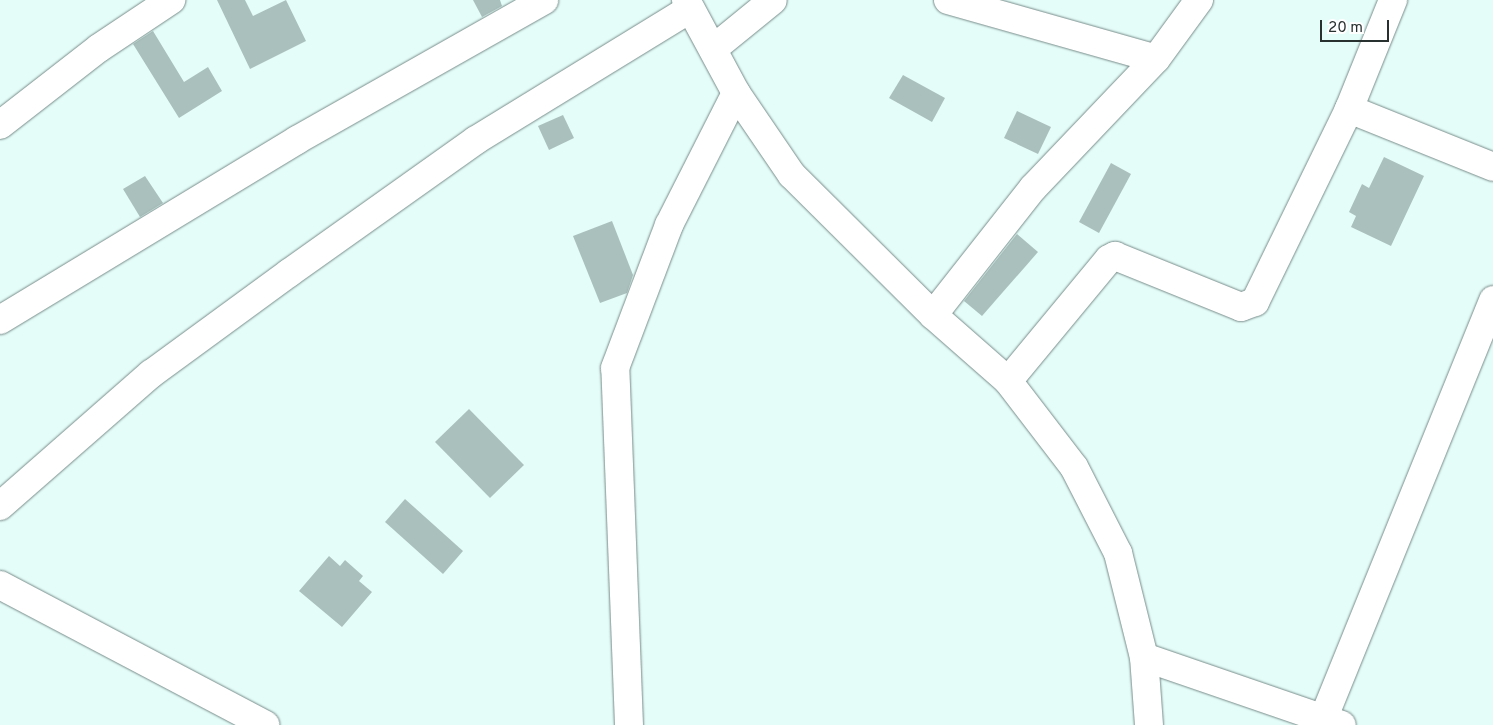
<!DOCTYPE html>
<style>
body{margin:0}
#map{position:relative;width:1493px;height:725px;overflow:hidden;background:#e5fdf9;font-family:Overpass,sans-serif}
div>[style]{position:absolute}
.building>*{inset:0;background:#aac0bc}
.roads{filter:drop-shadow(0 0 1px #778c89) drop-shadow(0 0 1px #778c89)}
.minor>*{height:28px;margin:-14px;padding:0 14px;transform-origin:14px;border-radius:14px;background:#fff}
span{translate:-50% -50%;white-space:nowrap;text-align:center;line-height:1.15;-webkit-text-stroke:4px #fff;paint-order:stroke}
.scale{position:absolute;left:1320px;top:20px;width:69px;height:22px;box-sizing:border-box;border:2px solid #283130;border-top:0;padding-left:6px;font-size:15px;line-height:18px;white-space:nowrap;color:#283130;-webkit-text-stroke:4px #fff;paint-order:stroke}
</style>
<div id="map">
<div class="building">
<div style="clip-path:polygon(217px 0,245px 0,253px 16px,286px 0,306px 41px,250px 69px)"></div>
<div style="clip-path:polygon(473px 0,500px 0,502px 6px,482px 17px)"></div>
<div style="clip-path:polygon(153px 31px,184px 82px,208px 67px,222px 91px,179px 118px,133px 44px)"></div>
<div style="clip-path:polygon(903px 75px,945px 98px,932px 122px,889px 98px)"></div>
<div style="clip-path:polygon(1017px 111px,1051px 127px,1038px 154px,1004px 138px)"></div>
<div style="clip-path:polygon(563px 115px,574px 138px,549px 150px,538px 126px)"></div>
<div style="clip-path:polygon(1384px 157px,1424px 176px,1391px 246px,1351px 227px,1356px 216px,1349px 212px,1362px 184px,1369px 188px)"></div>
<div style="clip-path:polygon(1111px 163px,1131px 174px,1099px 233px,1079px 222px)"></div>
<div style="clip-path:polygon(145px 176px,163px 203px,140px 217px,123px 189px)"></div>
<div style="clip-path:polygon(612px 221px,633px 275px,627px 293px,600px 303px,573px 236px)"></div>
<div style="clip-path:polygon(1017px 234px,1038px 252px,982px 316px,964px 301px)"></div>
<div style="clip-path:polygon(469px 409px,524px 465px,490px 498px,435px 442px)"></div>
<div style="clip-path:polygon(405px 499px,463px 551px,443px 574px,385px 522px)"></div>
<div style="clip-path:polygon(329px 556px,340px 566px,345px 560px,363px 576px,359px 581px,372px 592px,342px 627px,299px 591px)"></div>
</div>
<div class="roads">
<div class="minor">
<div style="left:686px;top:0;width:106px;rotate:61.7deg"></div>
<div style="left:736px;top:93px;width:99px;rotate:55.7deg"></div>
<div style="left:792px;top:175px;width:199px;rotate:44.8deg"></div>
<div style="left:933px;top:315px;width:100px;rotate:41.3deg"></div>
<div style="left:1008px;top:381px;width:108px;rotate:52.5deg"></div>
<div style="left:1074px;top:467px;width:97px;rotate:62.9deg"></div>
<div style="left:1118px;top:553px;width:107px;rotate:76deg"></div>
<div style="left:1144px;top:657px;width:68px;rotate:85.8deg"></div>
<div style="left:948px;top:0;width:216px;rotate:15.8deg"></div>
<div style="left:713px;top:49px;width:77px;rotate:-39.2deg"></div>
<div style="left:1349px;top:109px;width:155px;rotate:21.9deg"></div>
<div style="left:0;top:125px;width:125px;rotate:-37.9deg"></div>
<div style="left:99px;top:48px;width:87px;rotate:-33.7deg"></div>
<div style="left:933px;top:315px;width:162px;rotate:-51.8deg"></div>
<div style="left:1033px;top:188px;width:178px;rotate:-46.4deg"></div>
<div style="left:1156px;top:59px;width:73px;rotate:-53.9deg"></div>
<div style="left:0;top:320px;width:347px;rotate:-31.2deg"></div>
<div style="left:297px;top:140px;width:284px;rotate:-29.5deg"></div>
<div style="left:1008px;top:381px;width:158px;rotate:-50.4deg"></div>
<div style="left:1109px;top:259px;width:7px;rotate:-27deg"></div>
<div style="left:1115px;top:256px;width:136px;rotate:22deg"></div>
<div style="left:1241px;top:307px;width:15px;rotate:-20deg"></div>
<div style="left:1255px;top:302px;width:215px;rotate:-64deg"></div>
<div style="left:1349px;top:109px;width:118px;rotate:-68deg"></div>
<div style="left:0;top:506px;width:201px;rotate:-41.2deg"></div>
<div style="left:151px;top:374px;width:171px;rotate:-36.2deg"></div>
<div style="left:289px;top:273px;width:229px;rotate:-35.4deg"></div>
<div style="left:476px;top:140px;width:251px;rotate:-31.5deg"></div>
<div style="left:0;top:585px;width:300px;rotate:27.8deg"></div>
<div style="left:1144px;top:657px;width:209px;rotate:19deg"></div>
<div style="left:1324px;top:717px;width:450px;rotate:-67.9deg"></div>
<div style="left:629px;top:725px;width:357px;rotate:-92.2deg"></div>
<div style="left:615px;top:368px;width:153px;rotate:-69.3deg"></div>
<div style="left:669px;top:225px;width:148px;rotate:-63.1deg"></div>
</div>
</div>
<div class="scale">20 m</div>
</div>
